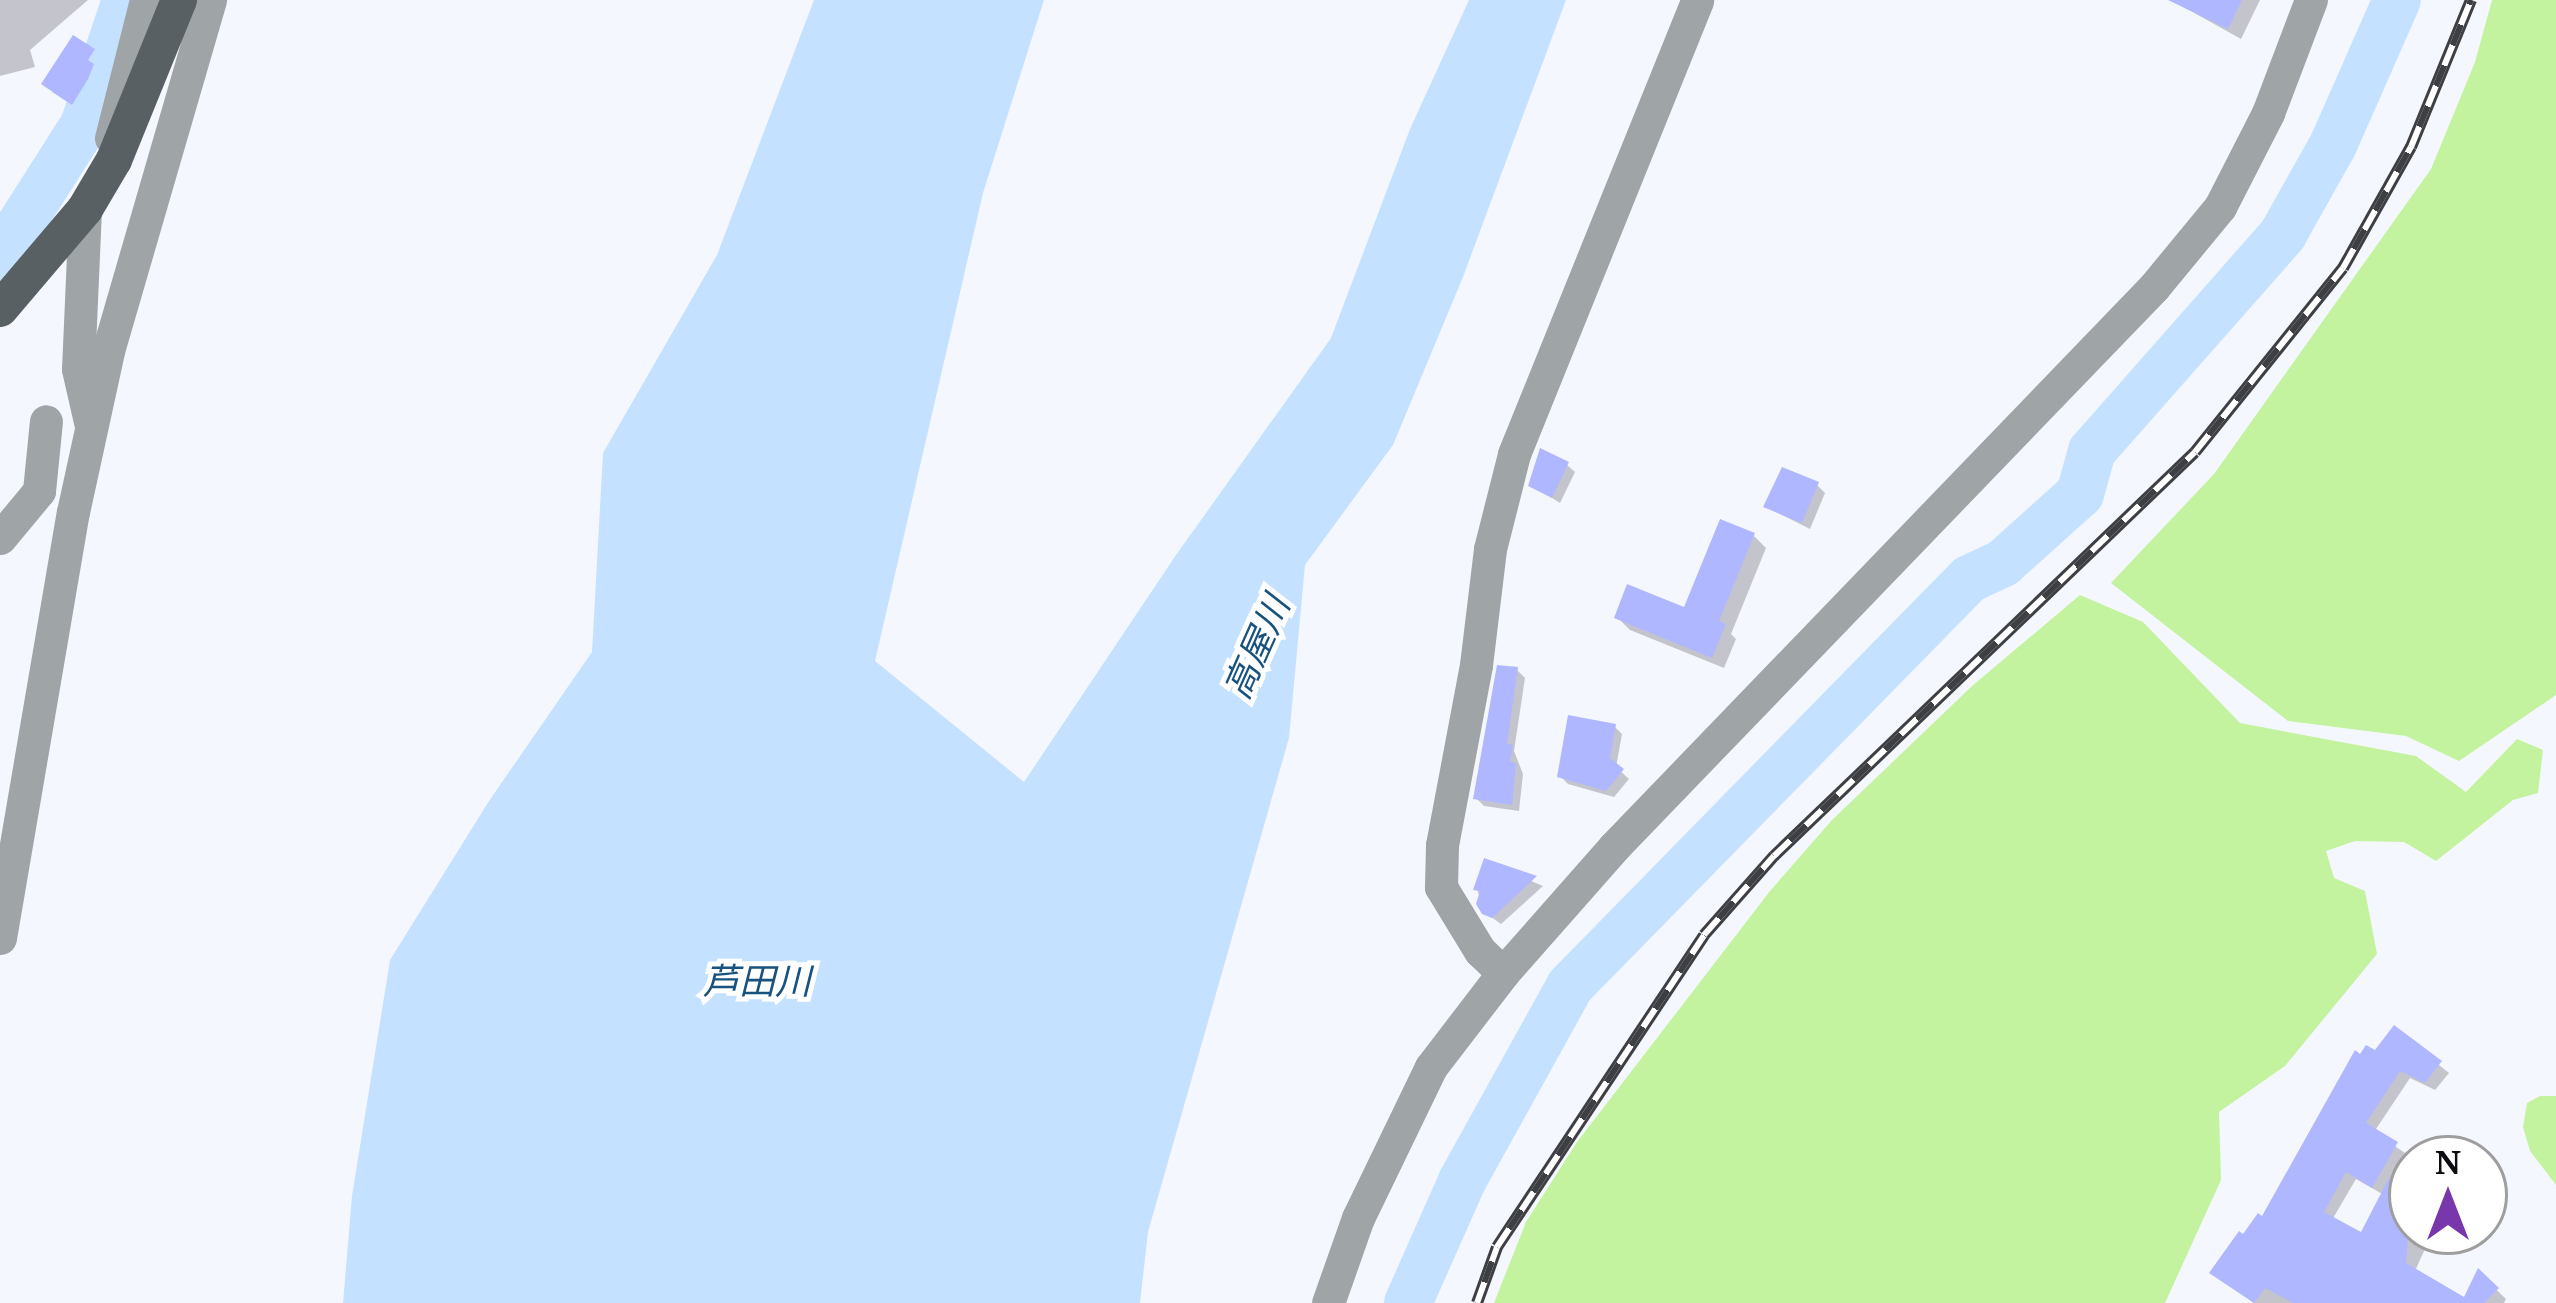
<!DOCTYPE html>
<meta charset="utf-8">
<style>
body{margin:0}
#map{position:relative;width:2556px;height:1303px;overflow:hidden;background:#f5f7ff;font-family:"Noto Serif","Noto Sans JP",serif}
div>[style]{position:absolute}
.green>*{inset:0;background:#c4f39f}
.water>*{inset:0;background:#c4e2ff}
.shadow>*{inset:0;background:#0003}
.river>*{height:48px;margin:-24px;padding:0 24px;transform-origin:24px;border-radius:24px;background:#c4e2ff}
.building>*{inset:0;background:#aeb7ff}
.minor>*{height:33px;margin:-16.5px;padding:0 16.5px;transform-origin:16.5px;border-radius:16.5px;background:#9fa4a6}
.major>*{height:36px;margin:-18px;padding:0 18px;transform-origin:18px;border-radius:18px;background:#586063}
.rail>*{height:12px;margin-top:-6px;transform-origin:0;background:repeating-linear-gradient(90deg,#fff 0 22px,#3e3f43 0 44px);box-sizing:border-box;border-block:3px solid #3e3f43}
span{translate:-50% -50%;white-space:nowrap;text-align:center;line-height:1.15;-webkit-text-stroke:10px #fff;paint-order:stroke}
.water-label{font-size:36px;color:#18527f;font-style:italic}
.north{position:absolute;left:2388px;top:1135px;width:120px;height:120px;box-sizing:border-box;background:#fff;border:3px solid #9e9e9f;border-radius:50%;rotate:0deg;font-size:33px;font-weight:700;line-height:48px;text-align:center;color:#0c0d10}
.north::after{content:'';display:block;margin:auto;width:42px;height:54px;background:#7838ac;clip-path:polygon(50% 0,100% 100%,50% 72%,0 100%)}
</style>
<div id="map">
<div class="green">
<div style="clip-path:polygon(2492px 0,2556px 0,2556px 695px,2459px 761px,2406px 736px,2288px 721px,2111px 583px,2214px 474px,2431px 169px,2475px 62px)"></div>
<div style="clip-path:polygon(2080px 595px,2143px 622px,2240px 723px,2416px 756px,2466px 792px,2517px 739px,2543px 750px,2538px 793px,2513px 800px,2436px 861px,2404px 842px,2355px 841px,2326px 851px,2334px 878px,2365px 891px,2377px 954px,2285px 1066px,2219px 1112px,2221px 1180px,2165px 1303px,1494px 1303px,1526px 1222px,1577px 1142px,1770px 891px,1832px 820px,1972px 686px)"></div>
<div style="clip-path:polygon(2540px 1096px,2556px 1096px,2556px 1185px,2530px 1151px,2523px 1127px,2527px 1103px)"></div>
</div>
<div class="water">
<div style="clip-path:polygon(814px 0,1044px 0,983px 193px,875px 661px,1024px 782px,1176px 555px,1331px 338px,1410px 129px,1469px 0,1566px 0,1463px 277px,1393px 445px,1305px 565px,1289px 738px,1148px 1232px,1140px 1303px,343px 1303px,352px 1196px,390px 960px,489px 801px,592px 652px,603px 453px,717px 255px)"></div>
</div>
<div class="shadow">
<div style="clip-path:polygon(0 0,88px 0,30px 50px,35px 67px,0 76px)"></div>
<div style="clip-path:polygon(2171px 0,2260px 0,2241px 39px)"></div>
<div style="clip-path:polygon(93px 51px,101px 59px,95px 69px,100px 74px,81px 110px,52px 92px)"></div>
<div style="clip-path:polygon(1567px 465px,1575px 472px,1560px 503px,1531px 485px)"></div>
<div style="clip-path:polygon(1817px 485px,1825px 493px,1810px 529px,1766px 507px)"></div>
<div style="clip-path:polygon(1754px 536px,1766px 548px,1731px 634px,1736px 639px,1724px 668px,1630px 630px,1617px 617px,1686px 611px)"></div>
<div style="clip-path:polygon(1517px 670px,1525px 678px,1514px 751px,1523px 774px,1519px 811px,1484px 806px,1476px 798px)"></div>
<div style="clip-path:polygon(1615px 727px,1622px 734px,1616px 767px,1629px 779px,1614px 797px,1568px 784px,1560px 776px)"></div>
<div style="clip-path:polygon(1486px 862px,1543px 886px,1501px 924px,1484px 912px,1477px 889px)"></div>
<div style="clip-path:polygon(evenodd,2394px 1029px,2449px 1073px,2435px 1090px,2410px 1078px,2374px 1132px,2405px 1153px,2389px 1181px,2412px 1193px,2412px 1231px,2433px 1231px,2415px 1271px,2465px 1301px,2479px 1273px,2506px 1299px,2504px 1303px,2254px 1303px,2213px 1273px,2263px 1220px,2394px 1029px,2356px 1179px,2384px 1195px,2362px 1236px,2332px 1220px,2356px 1179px)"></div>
</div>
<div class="river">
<div style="left:0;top:257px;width:156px;rotate:-57.5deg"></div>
<div style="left:84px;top:125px;width:132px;rotate:-71.4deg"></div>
<div style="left:1408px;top:1303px;width:133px;rotate:-66.1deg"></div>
<div style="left:1462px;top:1181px;width:223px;rotate:-61deg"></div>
<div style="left:1570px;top:986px;width:570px;rotate:-45.57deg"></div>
<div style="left:1969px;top:579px;width:38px;rotate:-25deg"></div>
<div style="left:2003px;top:563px;width:103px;rotate:-41.9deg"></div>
<div style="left:2080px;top:494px;width:45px;rotate:-74.4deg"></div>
<div style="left:2092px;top:451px;width:289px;rotate:-48.6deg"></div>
<div style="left:2283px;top:234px;width:102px;rotate:-60.7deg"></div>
<div style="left:2333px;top:145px;width:158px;rotate:-66.2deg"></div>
</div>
<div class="building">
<div style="clip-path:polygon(2168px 0,2242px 0,2228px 29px)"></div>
<div style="clip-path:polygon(73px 35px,95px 49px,88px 60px,94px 64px,88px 79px,72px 105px,41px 84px)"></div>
<div style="clip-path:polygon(1540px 448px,1569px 462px,1552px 498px,1528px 486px)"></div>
<div style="clip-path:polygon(1782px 467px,1819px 482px,1802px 523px,1763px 507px)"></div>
<div style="clip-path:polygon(1720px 519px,1755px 533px,1719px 621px,1726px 624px,1712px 658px,1614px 618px,1627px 584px,1684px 607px)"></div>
<div style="clip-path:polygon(1497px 665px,1518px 667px,1507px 744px,1513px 745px,1510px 762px,1516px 763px,1512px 805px,1473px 799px)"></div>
<div style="clip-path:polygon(1568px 715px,1616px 724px,1610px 758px,1624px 769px,1606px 791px,1557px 777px)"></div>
<div style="clip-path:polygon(1484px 858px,1537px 876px,1492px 918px,1482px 914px,1476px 904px,1480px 891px,1473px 890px)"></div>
<div style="clip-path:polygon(2394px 1025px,2442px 1061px,2425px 1083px,2400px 1071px,2366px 1123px,2398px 1142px,2372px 1188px,2346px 1172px,2324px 1212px,2361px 1232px,2389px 1178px,2412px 1190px,2406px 1263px,2464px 1297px,2478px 1268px,2499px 1288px,2484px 1303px,2293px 1303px,2265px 1288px,2254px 1303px,2209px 1273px,2239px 1231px,2243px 1234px,2258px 1213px,2262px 1216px,2355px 1050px,2360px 1054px,2366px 1045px,2375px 1050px)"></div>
</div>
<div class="minor">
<div style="left:111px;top:138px;width:142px;rotate:-75.8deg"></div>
<div style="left:85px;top:209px;width:160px;rotate:92.5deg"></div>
<div style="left:78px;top:369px;width:54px;rotate:77.2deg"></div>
<div style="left:0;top:538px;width:61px;rotate:-50.3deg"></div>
<div style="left:39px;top:491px;width:70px;rotate:-84.3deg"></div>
<div style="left:0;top:938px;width:432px;rotate:-80.3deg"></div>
<div style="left:73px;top:512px;width:165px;rotate:-77.7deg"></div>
<div style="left:108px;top:351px;width:366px;rotate:-73.8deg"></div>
<div style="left:1503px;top:973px;width:32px;rotate:-136deg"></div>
<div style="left:1480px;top:951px;width:75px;rotate:-121.4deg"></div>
<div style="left:1441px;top:887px;width:42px;rotate:-88.6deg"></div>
<div style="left:1442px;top:845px;width:183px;rotate:-79.3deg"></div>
<div style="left:1476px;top:665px;width:117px;rotate:-83.1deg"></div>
<div style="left:1490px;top:549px;width:98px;rotate:-75.8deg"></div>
<div style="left:1514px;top:454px;width:489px;rotate:-68deg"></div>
<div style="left:1328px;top:1303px;width:90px;rotate:-70.6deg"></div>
<div style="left:1358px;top:1218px;width:168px;rotate:-64.2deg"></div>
<div style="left:1431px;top:1067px;width:118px;rotate:-52.5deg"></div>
<div style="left:1503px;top:973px;width:168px;rotate:-48.6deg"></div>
<div style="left:1614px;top:847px;width:778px;rotate:-46.04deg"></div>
<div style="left:2154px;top:287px;width:104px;rotate:-50.5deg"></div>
<div style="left:2220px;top:207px;width:106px;rotate:-62.9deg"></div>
<div style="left:2268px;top:113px;width:121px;rotate:-69.2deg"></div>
</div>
<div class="major">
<div style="left:0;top:309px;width:131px;rotate:-49.6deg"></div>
<div style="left:85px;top:209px;width:57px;rotate:-59.4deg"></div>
<div style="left:114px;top:160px;width:173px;rotate:-67.9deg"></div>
</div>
<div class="rail">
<div style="left:1477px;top:1303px;width:59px;rotate:-70.3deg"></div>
<div style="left:1497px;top:1247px;width:374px;rotate:-56.4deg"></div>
<div style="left:1704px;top:935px;width:106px;rotate:-48.5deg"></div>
<div style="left:1774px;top:856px;width:583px;rotate:-43.82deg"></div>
<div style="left:2195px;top:452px;width:236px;rotate:-51.2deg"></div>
<div style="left:2343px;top:268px;width:139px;rotate:-60.7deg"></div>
<div style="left:2411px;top:147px;width:159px;rotate:-67.8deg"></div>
</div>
<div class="water-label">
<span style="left:1256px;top:647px;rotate:-66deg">高屋川</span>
<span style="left:757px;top:981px">芦田川</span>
</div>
<div class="north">N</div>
</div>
